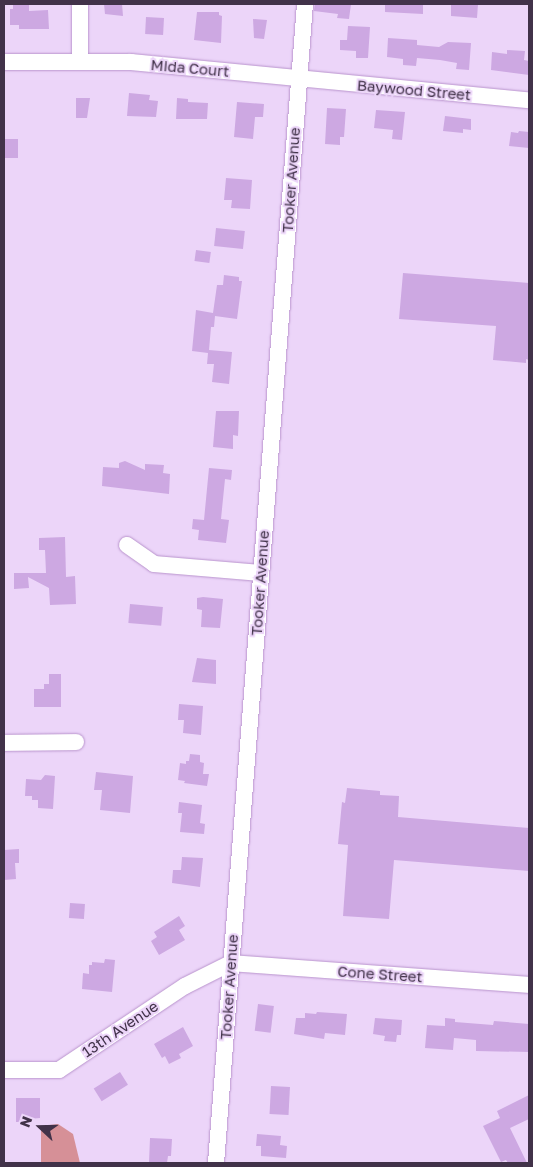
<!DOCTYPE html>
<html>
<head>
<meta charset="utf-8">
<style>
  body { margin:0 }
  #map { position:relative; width:533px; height:1167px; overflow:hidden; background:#ecd5f9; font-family:"Golos Text",sans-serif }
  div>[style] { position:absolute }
  .forest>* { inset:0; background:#d69097 }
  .building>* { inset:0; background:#cda8e2; transform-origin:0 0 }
  .roads { filter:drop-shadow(0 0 1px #b994cd) drop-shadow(0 0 1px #b994cd) }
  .minor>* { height:16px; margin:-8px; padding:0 8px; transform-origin:8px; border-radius:8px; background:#fff }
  span { translate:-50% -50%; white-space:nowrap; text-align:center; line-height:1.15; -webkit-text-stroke:4px #ecd5f9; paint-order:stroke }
  .street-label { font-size:15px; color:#413249 }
  .frame { position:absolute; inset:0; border:5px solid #413249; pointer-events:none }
  .north { position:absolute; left:15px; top:1102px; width:50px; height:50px; -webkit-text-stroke:4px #ecd5f9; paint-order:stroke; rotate:291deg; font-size:14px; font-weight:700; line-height:20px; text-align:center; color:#413249 }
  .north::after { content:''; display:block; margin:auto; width:18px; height:22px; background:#413249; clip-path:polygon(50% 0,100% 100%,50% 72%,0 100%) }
</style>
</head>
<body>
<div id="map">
  <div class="forest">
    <i style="clip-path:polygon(58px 1124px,73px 1134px,80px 1163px,41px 1163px,41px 1126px)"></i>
  </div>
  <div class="building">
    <i style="clip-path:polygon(13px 4px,29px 4px,29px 11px,48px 10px,49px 29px,19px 29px,19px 25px,10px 25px,10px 9px,13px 9px)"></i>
    <i style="clip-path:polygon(104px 4px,122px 4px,123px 16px,105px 14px)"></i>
    <i style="clip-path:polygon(315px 4px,351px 4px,349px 19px,337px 18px,338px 14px,314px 11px)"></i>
    <i style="clip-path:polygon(385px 4px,423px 4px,423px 14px,385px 12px)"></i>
    <i style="clip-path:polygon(451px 4px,478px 4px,477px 18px,451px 16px)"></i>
    <i style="clip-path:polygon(197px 12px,219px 12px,219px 15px,222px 16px,221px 43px,194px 40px)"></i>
    <i style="left:146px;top:17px;width:18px;height:17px;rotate:3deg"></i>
    <i style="clip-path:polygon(253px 19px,267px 20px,264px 39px,254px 38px)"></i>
    <i style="clip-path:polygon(348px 26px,370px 27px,368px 58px,356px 58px,356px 51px,340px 50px,340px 40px,347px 40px)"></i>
    <i style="clip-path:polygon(388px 38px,417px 40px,417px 45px,439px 47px,448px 42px,471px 43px,469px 70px,456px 69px,457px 63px,440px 60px,417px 58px,416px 66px,403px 65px,403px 59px,387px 57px)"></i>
    <i style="clip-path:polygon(507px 50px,525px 51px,524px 60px,529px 61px,529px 75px,491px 70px,492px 52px,507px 54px)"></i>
    <i style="clip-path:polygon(129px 93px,150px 95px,149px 100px,158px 101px,156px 117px,127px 116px)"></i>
    <i style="clip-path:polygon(76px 98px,90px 98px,87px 118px,76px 118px)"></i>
    <i style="clip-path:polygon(177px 98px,188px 99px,188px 102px,208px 103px,207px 119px,176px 119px)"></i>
    <i style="clip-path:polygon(237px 102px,264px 104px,263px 117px,255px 117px,253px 139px,234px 137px)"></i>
    <i style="clip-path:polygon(327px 108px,346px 109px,344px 137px,340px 137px,340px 145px,325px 144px)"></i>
    <i style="clip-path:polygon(376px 110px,405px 112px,402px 140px,392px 139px,393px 130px,374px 128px)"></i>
    <i style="clip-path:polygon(445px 116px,471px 119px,471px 130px,463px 129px,463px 133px,443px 131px)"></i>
    <i style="clip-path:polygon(519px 131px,529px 132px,529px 148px,509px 146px,511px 132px,518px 133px)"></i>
    <i style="left:4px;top:139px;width:14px;height:19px"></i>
    <i style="clip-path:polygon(226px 178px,252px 180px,250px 209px,231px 208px,232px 200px,224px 200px)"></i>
    <i style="left:216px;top:228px;width:29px;height:18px;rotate:6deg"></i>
    <i style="left:196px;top:250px;width:15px;height:11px;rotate:8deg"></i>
    <i style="clip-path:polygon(403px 273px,529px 283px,529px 360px,526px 359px,526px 363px,493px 360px,496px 326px,399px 319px)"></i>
    <i style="clip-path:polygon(224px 275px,239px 277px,239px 281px,242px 281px,237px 319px,215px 316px,214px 327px,211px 327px,209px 350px,232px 352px,229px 384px,212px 382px,214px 364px,207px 364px,208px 353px,192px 351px,196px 310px,213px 313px,217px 285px,223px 285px)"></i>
    <i style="clip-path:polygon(216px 411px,239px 411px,238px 436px,233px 435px,233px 449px,213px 447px)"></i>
    <i style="clip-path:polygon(125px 461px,145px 470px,145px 464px,164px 465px,163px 473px,170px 474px,169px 494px,102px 486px,103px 467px,119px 468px,119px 463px)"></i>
    <i style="clip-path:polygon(209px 468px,232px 470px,231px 480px,225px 479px,221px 519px,229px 520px,226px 543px,198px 540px,199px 530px,192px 529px,193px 519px,204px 520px)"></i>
    <i style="clip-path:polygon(65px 537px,66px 577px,75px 576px,76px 604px,50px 605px,49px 588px,28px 577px,29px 588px,14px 589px,14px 573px,46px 573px,45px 550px,39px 550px,39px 538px)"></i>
    <i style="clip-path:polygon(203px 597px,223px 599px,220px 628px,201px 627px,202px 610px,197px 609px,197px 598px)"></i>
    <i style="left:130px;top:604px;width:33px;height:19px;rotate:5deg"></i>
    <i style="clip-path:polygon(197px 658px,216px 660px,216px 684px,192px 682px)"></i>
    <i style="clip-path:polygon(49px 674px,61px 674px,61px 707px,34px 707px,34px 689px,44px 689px,44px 684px,49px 684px)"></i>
    <i style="clip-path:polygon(179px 704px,203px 706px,201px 735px,183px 733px,184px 720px,178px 720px)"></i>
    <i style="clip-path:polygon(190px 754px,200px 755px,200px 762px,204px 763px,203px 774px,209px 774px,207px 786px,184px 783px,185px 781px,178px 780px,180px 763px,186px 764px,186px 761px,189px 761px)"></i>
    <i style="clip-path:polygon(96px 772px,133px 776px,130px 813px,100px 810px,102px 790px,94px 790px)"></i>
    <i style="clip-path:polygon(45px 775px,55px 776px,53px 809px,38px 808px,38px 800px,32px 800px,32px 796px,25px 796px,26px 779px,41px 780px)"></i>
    <i style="clip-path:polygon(347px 788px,380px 791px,380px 795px,399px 796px,398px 817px,529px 828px,529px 871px,394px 860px,389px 919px,343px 916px,348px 845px,338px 844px,342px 802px,345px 803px)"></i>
    <i style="clip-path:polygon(179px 802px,202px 805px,200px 823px,205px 824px,204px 834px,180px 832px,182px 813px,178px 813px)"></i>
    <i style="clip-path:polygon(19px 849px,19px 863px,15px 863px,16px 879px,4px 880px,4px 850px)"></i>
    <i style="clip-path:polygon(182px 857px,203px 858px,200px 887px,172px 883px,173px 870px,181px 870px)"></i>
    <i style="left:70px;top:903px;width:15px;height:15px;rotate:4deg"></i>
    <i style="clip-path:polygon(179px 916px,185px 926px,179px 930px,185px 940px,159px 955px,151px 941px,157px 937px,154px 932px)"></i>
    <i style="clip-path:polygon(105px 959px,115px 960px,112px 992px,82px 989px,83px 973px,89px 974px,89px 965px,92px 965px,92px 962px,104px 963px)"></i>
    <i style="left:258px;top:1004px;width:16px;height:27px;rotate:7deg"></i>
    <i style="clip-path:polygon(317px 1012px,347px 1014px,345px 1035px,325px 1033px,324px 1039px,294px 1034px,296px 1018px,305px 1018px,305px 1013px,316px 1014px)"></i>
    <i style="clip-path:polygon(375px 1018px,402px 1020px,401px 1035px,397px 1035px,396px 1042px,384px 1041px,385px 1036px,373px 1034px)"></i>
    <i style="clip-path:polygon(445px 1018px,455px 1019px,455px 1022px,493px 1025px,494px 1021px,529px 1024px,529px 1052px,476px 1051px,476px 1040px,454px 1038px,453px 1050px,425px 1048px,427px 1025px,445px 1026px)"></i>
    <i style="clip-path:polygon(183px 1027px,193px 1046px,179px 1054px,181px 1058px,169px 1064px,165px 1056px,162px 1058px,154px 1044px)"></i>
    <i style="left:120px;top:1072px;width:15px;height:31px;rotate:58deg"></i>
    <i style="left:271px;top:1086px;width:19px;height:28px;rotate:3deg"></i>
    <i style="clip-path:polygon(529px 1095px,529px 1119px,510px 1128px,527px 1163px,508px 1163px,506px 1160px,501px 1162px,483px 1126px,500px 1118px,497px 1111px)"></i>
    <i style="clip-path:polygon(16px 1098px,40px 1098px,40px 1118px,28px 1119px,28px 1122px,16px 1122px)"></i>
    <i style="clip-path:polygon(257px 1134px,281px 1136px,280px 1145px,287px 1146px,286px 1158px,261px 1156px,261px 1146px,256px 1146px)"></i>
    <i style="clip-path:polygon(150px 1138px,172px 1139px,171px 1156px,168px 1156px,167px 1163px,149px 1163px)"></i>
  </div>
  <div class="roads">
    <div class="minor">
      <i style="left:80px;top:4px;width:58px;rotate:90deg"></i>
      <i style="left:4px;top:62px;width:127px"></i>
      <i style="left:131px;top:62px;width:400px;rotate:5.5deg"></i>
      <i style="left:127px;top:545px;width:33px;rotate:35deg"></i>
      <i style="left:154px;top:564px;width:107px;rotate:4.8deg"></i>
      <i style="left:4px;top:743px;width:72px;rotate:-0.8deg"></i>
      <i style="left:4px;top:1070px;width:55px"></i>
      <i style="left:59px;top:1070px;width:151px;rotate:-33.7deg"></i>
      <i style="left:185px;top:986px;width:51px;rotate:-26.6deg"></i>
      <i style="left:231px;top:963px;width:299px;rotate:4.2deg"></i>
      <i style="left:216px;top:1163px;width:1162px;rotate:-85.61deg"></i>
    </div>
  </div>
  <div class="street-label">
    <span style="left:190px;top:68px;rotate:5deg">Mida Court</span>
    <span style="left:414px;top:90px;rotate:5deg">Baywood Street</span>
    <span style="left:291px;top:180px;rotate:-86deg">Tooker Avenue</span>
    <span style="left:260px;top:583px;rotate:-86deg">Tooker Avenue</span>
    <span style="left:380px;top:974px;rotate:4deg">Cone Street</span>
    <span style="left:229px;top:987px;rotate:-86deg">Tooker Avenue</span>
    <span style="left:120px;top:1029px;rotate:-34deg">13th Avenue</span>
  </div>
  <div class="frame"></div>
  <div class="north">N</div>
</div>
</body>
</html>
